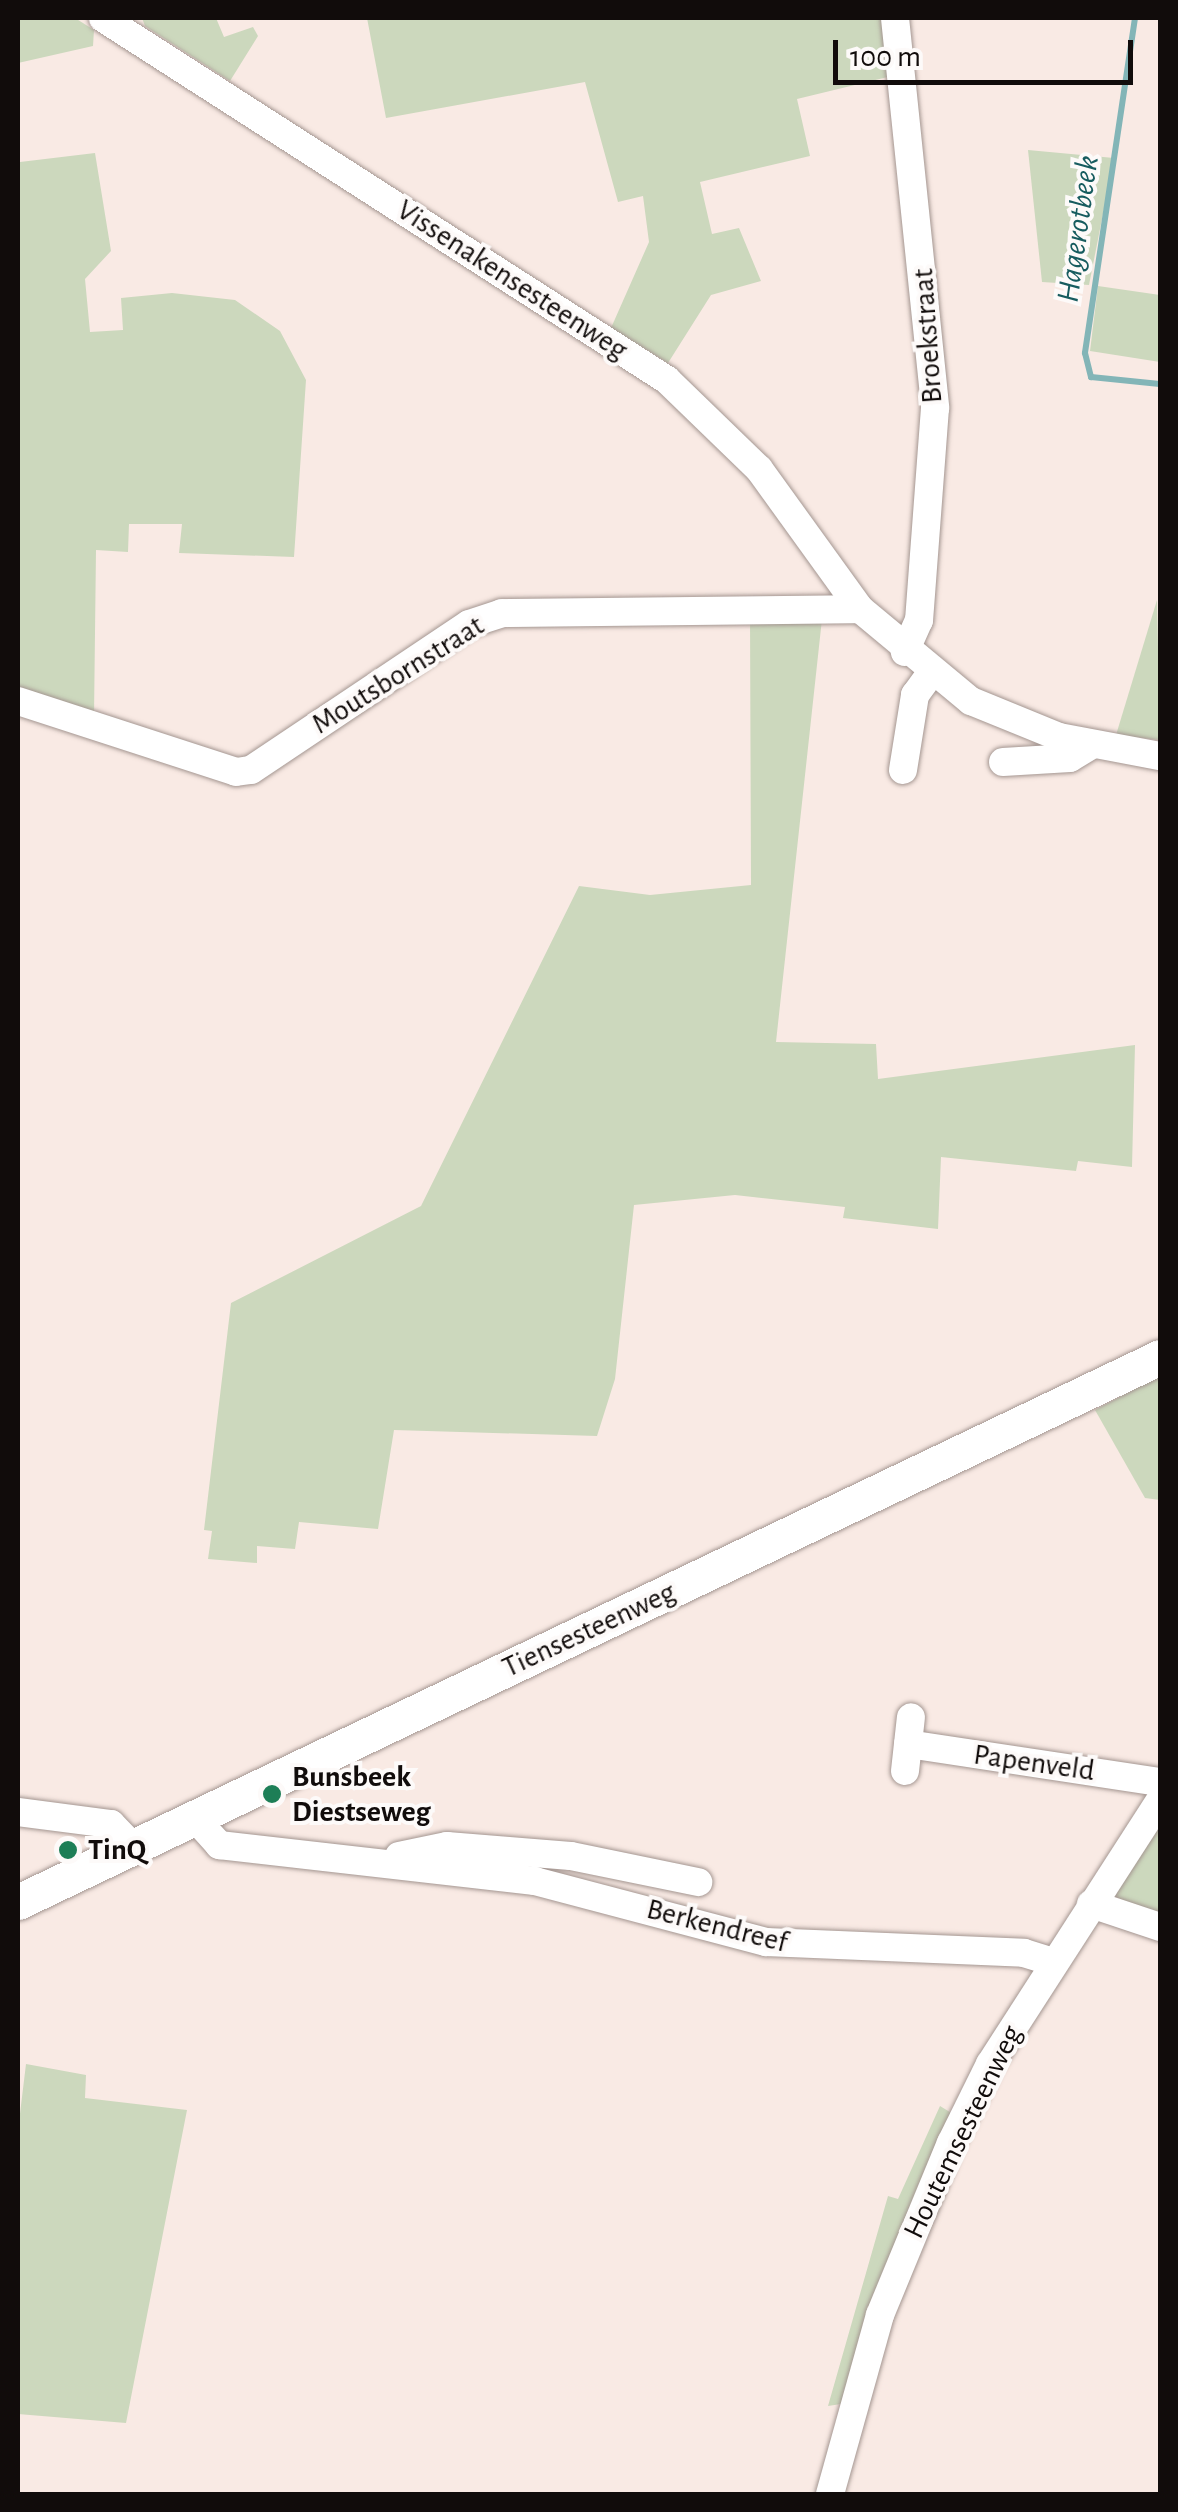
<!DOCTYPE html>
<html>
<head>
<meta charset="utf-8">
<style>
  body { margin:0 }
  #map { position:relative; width:1178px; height:2512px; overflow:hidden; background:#f9eae4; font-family:"Alegreya Sans",sans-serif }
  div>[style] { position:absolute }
  .green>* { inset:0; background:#ccd8bd }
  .stream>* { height:6px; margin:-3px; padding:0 3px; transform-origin:3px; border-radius:3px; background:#83b5b7 }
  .roads { filter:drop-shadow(0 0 2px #a49691) drop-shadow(0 0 2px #a49691) }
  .minor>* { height:28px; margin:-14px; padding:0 14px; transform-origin:14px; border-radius:14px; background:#fff }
  .major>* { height:35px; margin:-17.5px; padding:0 17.5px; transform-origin:17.5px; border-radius:17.5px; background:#fff }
  .dots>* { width:28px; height:28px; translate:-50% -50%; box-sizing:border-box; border:5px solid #fdfaf9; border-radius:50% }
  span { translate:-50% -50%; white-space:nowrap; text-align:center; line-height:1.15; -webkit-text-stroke:8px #fdfaf9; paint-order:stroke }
  .street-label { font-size:30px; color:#110c0b }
  .poi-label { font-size:30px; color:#110c0b; font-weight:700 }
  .left { translate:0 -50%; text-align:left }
  .water-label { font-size:32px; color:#175c5f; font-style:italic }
  .frame { position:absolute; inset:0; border:20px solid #110c0b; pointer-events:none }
  .scale { position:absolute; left:833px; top:40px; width:300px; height:45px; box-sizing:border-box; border:5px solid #110c0b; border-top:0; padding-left:12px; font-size:30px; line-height:35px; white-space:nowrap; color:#110c0b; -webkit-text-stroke:8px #fdfaf9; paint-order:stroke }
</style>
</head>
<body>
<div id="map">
  <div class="green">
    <i style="clip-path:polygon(18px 18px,75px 18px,94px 30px,93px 46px,18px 63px)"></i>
    <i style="clip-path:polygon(142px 18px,216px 18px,224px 37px,253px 27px,258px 36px,230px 81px,145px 26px)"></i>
    <i style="clip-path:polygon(367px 18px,887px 18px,896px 75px,797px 99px,810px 156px,700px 182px,712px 234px,739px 228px,761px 281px,711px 295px,668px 363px,611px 328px,649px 242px,643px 196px,618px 202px,585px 82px,386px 118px)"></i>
    <i style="clip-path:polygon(18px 150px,20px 162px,95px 153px,111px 251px,85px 279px,90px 332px,123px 330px,121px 298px,172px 293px,235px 300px,280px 331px,306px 380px,294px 557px,179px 553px,182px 524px,129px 524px,128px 552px,96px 550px,94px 716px,18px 693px)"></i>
    <i style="clip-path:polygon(1028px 150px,1114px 158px,1089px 285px,1042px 282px)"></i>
    <i style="clip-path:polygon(1098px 286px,1160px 295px,1160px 362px,1090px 351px)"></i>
    <i style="clip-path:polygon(1157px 600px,1160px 740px,1116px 735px)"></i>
    <i style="clip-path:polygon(750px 617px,822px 619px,776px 1042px,876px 1044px,878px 1079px,1135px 1045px,1132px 1167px,1078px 1161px,1076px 1171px,941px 1157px,938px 1229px,843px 1218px,845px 1207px,735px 1195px,634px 1205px,615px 1379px,597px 1436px,394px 1430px,378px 1529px,299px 1522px,295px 1549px,257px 1546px,257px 1563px,208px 1559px,212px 1531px,204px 1530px,231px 1303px,421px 1206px,579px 886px,650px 895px,751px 885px)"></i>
    <i style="clip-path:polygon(1160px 1376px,1160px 1500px,1145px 1498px,1095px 1410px)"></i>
    <i style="clip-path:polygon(1160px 1821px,1160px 1918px,1112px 1895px)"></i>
    <i style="clip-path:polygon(26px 2064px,86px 2075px,85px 2098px,187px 2110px,126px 2423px,18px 2414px,18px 2130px)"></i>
    <i style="clip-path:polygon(940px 2106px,953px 2114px,864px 2327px,841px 2404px,828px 2406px,888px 2196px,898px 2199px)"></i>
  </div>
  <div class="stream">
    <i style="left:1135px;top:18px;width:339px;rotate:98.5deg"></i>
    <i style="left:1085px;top:353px;width:25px;rotate:76deg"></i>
    <i style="left:1091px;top:377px;width:69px;rotate:5.8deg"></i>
  </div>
  <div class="roads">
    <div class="minor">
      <i style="left:103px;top:18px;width:670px;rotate:32.69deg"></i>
      <i style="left:667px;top:380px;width:128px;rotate:44.1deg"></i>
      <i style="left:759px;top:469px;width:173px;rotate:54.2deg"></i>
      <i style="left:860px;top:609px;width:144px;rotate:39.7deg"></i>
      <i style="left:971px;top:701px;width:95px;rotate:22.2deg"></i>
      <i style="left:1059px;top:737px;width:103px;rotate:10.7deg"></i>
      <i style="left:895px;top:18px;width:392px;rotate:84.1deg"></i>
      <i style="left:935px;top:408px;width:213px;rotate:94.3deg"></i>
      <i style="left:919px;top:620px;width:35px;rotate:114deg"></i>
      <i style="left:18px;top:701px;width:229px;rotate:18deg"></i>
      <i style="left:236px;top:772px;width:15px;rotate:-8deg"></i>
      <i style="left:251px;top:770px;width:262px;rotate:-33.8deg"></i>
      <i style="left:469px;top:624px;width:35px;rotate:-18deg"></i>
      <i style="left:502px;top:613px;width:358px;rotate:-0.6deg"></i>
      <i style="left:1003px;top:762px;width:67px;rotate:-3.4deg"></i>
      <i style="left:1070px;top:758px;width:26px;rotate:-31deg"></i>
      <i style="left:903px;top:770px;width:76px;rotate:-80.9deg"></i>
      <i style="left:915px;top:695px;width:27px;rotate:-54deg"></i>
      <i style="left:908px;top:1744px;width:255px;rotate:8.6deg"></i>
      <i style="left:905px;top:1771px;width:54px;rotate:-83.7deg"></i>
      <i style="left:18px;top:1812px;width:94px;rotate:7.4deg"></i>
      <i style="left:111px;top:1824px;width:32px;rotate:46deg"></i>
      <i style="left:194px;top:1817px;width:38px;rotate:48deg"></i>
      <i style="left:219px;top:1845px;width:318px;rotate:6.5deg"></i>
      <i style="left:535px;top:1881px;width:239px;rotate:14.8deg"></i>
      <i style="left:766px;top:1942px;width:258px;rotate:2.4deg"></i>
      <i style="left:1024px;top:1953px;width:30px;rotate:17deg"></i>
      <i style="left:399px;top:1856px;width:49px;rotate:-11.8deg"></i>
      <i style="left:447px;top:1846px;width:124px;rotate:4.6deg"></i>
      <i style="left:571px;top:1856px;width:130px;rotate:11.6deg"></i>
      <i style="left:1091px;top:1904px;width:73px;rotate:18.4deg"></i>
      <i style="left:830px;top:2494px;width:186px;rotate:-74.4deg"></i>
      <i style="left:880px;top:2315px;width:186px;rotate:-67.6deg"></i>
      <i style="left:951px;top:2143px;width:88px;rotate:-63.7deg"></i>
      <i style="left:990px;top:2064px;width:314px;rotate:-57.2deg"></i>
    </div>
    <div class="major">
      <i style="left:18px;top:1902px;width:1265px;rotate:-25.51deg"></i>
    </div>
  </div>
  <div class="dots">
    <i style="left:272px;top:1794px;background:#1d7e56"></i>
    <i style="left:68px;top:1850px;background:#1d7e56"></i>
  </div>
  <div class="street-label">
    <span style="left:512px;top:280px;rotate:33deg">Vissenakensesteenweg</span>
    <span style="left:928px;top:336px;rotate:-94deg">Broekstraat</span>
    <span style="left:398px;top:675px;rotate:-32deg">Moutsbornstraat</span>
    <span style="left:589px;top:1630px;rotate:-25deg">Tiensesteenweg</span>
    <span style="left:1034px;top:1763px;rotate:8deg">Papenveld</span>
    <span style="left:717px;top:1926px;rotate:14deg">Berkendreef</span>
    <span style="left:963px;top:2132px;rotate:-64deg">Houtemsesteenweg</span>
  </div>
  <div class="poi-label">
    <span class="left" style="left:292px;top:1794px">Bunsbeek<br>Diestseweg</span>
    <span class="left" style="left:88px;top:1850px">TinQ</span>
  </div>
  <div class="water-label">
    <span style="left:1078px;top:229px;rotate:-82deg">Hagerotbeek</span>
  </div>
  <div class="frame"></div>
  <div class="scale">100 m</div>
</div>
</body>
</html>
